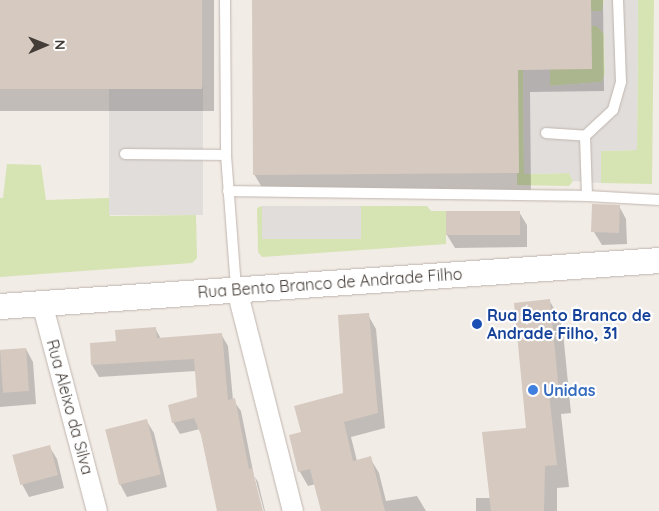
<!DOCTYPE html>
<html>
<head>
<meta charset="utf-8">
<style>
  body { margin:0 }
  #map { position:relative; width:659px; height:511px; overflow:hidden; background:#f2ece7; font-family:Quicksand,sans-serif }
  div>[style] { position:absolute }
  .green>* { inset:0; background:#d6e3b2 }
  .parking>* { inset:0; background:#e0dddb; transform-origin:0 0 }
  .shadow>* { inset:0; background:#0003; transform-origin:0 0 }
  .building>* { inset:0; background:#d6c9c0; transform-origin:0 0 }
  .roads { filter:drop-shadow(0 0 1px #c0b5ad) drop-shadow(0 0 1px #c0b5ad) }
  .service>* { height:10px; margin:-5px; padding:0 5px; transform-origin:5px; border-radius:5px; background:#fff }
  .minor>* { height:20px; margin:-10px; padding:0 10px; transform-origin:10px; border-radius:10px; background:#fff }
  .tertiary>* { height:25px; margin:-12.5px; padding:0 12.5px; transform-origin:12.5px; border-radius:12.5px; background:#fff }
  .dots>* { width:14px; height:14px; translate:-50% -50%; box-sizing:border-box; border:2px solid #fff; border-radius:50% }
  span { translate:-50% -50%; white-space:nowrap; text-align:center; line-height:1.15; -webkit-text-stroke:4.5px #fff; paint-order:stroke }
  .street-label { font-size:16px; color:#443c36 }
  .transit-label { font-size:16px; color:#164399; font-weight:700 }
  .left { translate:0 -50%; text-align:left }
  .shop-label { font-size:16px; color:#366cbe; font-weight:700 }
  .north { position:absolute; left:20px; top:20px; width:50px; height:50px; -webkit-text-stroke:4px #fff; paint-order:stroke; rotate:89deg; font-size:14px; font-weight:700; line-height:20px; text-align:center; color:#443c36 }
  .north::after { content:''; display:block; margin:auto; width:18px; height:22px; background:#443c36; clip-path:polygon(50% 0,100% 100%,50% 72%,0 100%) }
</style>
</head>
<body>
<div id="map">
  <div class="green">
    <i style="clip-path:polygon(591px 0,604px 0,602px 11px,591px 11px)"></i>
    <i style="clip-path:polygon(638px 0,654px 0,652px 184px,601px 183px,601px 151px,637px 150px)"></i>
    <i style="clip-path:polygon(591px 26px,597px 26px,604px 34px,605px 74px,602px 82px,549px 86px,550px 69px,592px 69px)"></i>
    <i style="clip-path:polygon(518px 69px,523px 70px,524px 174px,569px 173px,573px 181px,569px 186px,517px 185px)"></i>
    <i style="clip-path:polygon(7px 164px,41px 165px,46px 200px,109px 198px,110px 216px,196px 215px,197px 258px,192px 263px,0 277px,0 198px,3px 198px)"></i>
    <i style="clip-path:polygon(262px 206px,262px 239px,361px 239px,361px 206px,427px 206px,431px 211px,446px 211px,446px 244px,262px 257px,258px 252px,257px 208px)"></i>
  </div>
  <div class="parking">
    <i style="clip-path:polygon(604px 0,638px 0,637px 150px,601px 151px,601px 183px,573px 181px,569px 173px,524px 174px,523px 70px,550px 69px,550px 86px,602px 82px,605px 74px,604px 34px,597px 26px,591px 26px,591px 11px,602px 11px)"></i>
    <i style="left:203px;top:87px;width:128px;height:94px;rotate:90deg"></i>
    <i style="left:262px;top:206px;width:99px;height:33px"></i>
  </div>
  <div class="shadow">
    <i style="left:0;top:0;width:214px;height:111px"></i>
    <i style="clip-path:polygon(253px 0,603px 0,604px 91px,530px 92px,531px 195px,267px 196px,254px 174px)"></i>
    <i style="clip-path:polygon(619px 206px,626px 219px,627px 244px,602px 245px,594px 232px)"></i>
    <i style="clip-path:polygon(519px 212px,527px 225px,527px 247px,455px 248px,447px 235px)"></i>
    <i style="clip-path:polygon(549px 300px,562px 322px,571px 413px,561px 414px,569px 487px,557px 488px,557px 511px,476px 511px,476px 498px,491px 498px,528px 429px)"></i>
    <i style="clip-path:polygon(368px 315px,376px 329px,385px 428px,351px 437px,357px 461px,370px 458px,379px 473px,386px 501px,417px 496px,426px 511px,322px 511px,316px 484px,308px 486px,300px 472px,302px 433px,344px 394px)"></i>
    <i style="clip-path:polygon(155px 328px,161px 339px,221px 334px,228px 346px,233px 400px,241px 411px,261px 511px,218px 511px,200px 429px,180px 434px,173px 422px,198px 398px,196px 371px,99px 377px,92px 365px,117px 342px)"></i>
    <i style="clip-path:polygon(26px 349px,33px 362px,36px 404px,0 407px,0 351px)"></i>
    <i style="clip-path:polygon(146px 420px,154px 433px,167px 487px,127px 497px,120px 484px,106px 430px)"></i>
    <i style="clip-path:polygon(49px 446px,57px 459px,64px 488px,29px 497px,22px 484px)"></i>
    <i style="clip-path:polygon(255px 477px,258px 482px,265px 511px,264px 511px)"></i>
  </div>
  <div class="building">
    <i style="left:0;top:0;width:202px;height:89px"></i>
    <i style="clip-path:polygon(252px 0,591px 0,592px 69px,518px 70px,519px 173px,253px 175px)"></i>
    <i style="left:592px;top:204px;width:28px;height:28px;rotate:2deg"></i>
    <i style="left:446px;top:211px;width:74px;height:24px"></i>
    <i style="clip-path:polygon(550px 299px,559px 392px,549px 393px,557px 465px,545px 466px,544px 511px,491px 511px,482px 432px,526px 428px,514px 303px)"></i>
    <i style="clip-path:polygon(369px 313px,378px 413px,344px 422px,353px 461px,371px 456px,385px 511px,321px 511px,310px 469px,298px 472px,289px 435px,301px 432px,294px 406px,343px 393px,338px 315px)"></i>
    <i style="clip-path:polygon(156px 327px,157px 338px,222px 333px,228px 400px,235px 398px,249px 469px,252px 468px,263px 511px,217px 511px,201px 435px,194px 418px,172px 423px,168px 405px,197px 397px,194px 359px,91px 365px,90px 343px,116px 341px,115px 330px)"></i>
    <i style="left:26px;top:348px;width:43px;height:26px;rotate:86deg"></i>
    <i style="left:147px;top:419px;width:57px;height:43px;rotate:76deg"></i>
    <i style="left:50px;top:445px;width:31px;height:39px;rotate:75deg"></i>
  </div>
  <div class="roads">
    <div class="service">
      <i style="left:225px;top:0;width:155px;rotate:89.6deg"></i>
      <i style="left:226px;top:155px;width:134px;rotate:85.7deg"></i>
      <i style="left:546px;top:133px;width:39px;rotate:4deg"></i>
      <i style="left:125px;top:154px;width:101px;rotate:0.6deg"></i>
      <i style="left:228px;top:191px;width:359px;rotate:0.8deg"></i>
      <i style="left:587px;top:196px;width:60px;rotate:-91.9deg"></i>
      <i style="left:585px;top:136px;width:38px;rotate:-43deg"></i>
      <i style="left:613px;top:110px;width:29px;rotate:-74deg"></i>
      <i style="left:621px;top:82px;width:82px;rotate:-92.1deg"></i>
      <i style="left:587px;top:196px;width:72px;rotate:3.2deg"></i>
    </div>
    <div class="minor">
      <i style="left:237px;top:290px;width:228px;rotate:75.8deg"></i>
      <i style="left:42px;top:303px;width:215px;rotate:75.2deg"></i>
    </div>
    <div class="tertiary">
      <i style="left:0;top:306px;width:661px;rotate:-3.99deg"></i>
    </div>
  </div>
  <div class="dots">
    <i style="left:477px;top:324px;background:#1a4fb4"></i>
    <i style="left:533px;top:390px;background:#3f7fe0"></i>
  </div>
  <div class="street-label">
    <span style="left:330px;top:283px;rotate:-4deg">Rua Bento Branco de Andrade Filho</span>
    <span style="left:70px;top:407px;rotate:75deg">Rua Aleixo da Silva</span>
  </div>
  <div class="transit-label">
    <span class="left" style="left:487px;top:324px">Rua Bento Branco de<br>Andrade Filho, 31</span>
  </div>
  <div class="shop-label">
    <span class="left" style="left:543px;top:390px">Unidas</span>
  </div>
  <div class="north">N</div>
</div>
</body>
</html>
